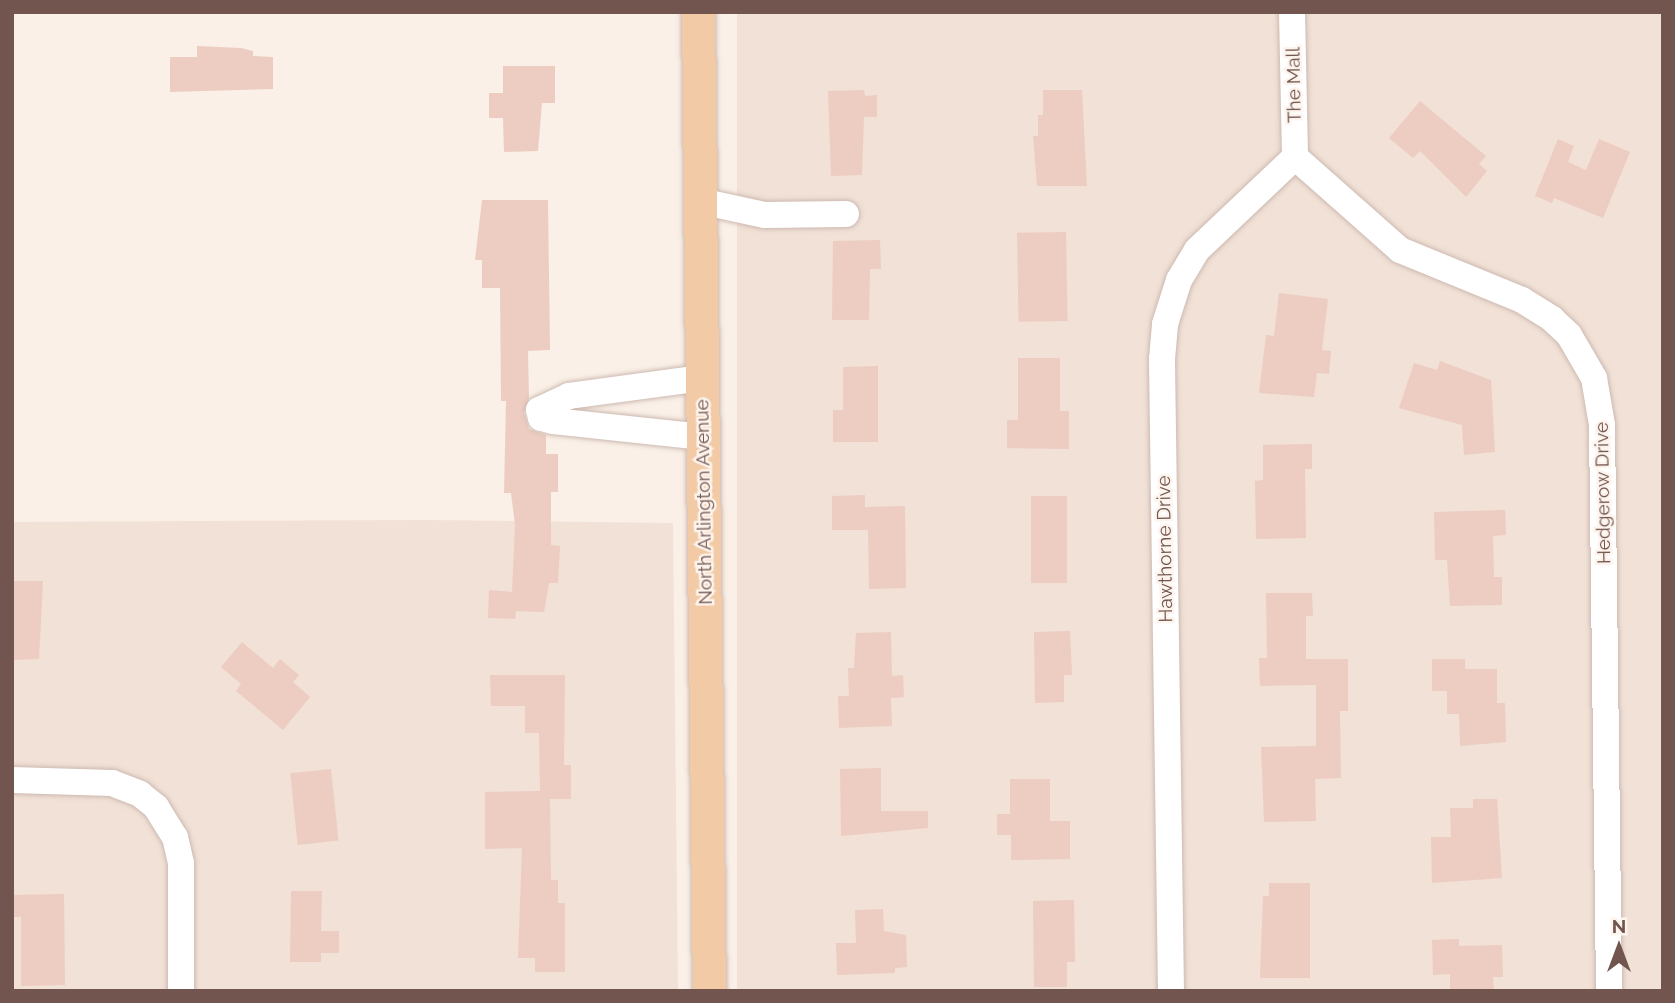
<!DOCTYPE html>
<html>
<head>
<meta charset="utf-8">
<style>
  body { margin:0 }
  #map { position:relative; width:1675px; height:1003px; overflow:hidden; background:#faf0e7; font-family:Raleway,sans-serif }
  div>[style] { position:absolute }
  .residential>* { inset:0; background:#f1e1d6; transform-origin:0 0 }
  .building>* { inset:0; background:#edccc1; transform-origin:0 0 }
  .roads { filter:drop-shadow(0 0 2px #cdb9b1) drop-shadow(0 0 2px #cdb9b1) }
  .minor>* { height:26px; margin:-13px; padding:0 13px; transform-origin:13px; border-radius:13px; background:#fff }
  .major>* { height:33px; margin:-16.5px; padding:0 16.5px; transform-origin:16.5px; border-radius:16.5px; background:#f2cba6 }
  span { translate:-50% -50%; white-space:nowrap; text-align:center; line-height:1.15; -webkit-text-stroke:5px #fdf4ed; paint-order:stroke }
  .street-label { font-size:19px; color:#71554e }
  .frame { position:absolute; inset:0; border:14px solid #71554e; pointer-events:none }
  .north { position:absolute; left:1584px; top:912px; width:70px; height:70px; -webkit-text-stroke:5px #fdf4ed; paint-order:stroke; rotate:0deg; font-size:19px; font-weight:700; line-height:28px; text-align:center; color:#71554e }
  .north::after { content:''; display:block; margin:auto; width:24px; height:32px; background:#71554e; clip-path:polygon(50% 0,100% 100%,50% 72%,0 100%) }
</style>
</head>
<body>
<div id="map">
  <div class="residential">
    <i style="left:737px;top:12px;width:926px;height:979px"></i>
    <i style="clip-path:polygon(427px 520px,673px 523px,678px 991px,12px 991px,12px 522px)"></i>
  </div>
  <div class="building">
    <i style="clip-path:polygon(197px 46px,241px 48px,253px 51px,253px 56px,273px 57px,273px 89px,170px 92px,170px 57px,197px 57px)"></i>
    <i style="clip-path:polygon(503px 66px,555px 66px,555px 103px,542px 103px,538px 151px,504px 152px,503px 118px,489px 118px,489px 93px,503px 93px)"></i>
    <i style="clip-path:polygon(864px 90px,865px 96px,877px 95px,877px 117px,864px 117px,862px 175px,831px 176px,828px 91px)"></i>
    <i style="clip-path:polygon(1043px 90px,1082px 90px,1087px 186px,1037px 186px,1033px 136px,1038px 136px,1038px 115px,1043px 115px)"></i>
    <i style="clip-path:polygon(1420px 101px,1486px 156px,1479px 164px,1487px 171px,1466px 197px,1420px 151px,1413px 158px,1389px 138px)"></i>
    <i style="clip-path:polygon(1558px 139px,1574px 146px,1568px 162px,1586px 170px,1599px 139px,1630px 152px,1603px 218px,1554px 198px,1552px 203px,1535px 196px)"></i>
    <i style="clip-path:polygon(482px 200px,548px 200px,550px 350px,528px 351px,529px 398px,524px 413px,529px 429px,546px 435px,546px 454px,558px 454px,558px 492px,551px 492px,551px 545px,560px 546px,558px 583px,549px 583px,544px 612px,516px 611px,515px 619px,488px 618px,489px 590px,512px 592px,515px 525px,511px 493px,504px 493px,506px 401px,501px 401px,500px 288px,482px 288px,482px 260px,475px 260px)"></i>
    <i style="left:1066px;top:232px;width:89px;height:49px;rotate:89deg"></i>
    <i style="clip-path:polygon(880px 240px,881px 269px,870px 269px,869px 320px,832px 320px,833px 241px)"></i>
    <i style="clip-path:polygon(1279px 293px,1328px 299px,1322px 350px,1331px 351px,1329px 374px,1317px 373px,1314px 397px,1259px 393px,1266px 335px,1274px 336px)"></i>
    <i style="clip-path:polygon(1018px 358px,1060px 358px,1060px 411px,1069px 411px,1069px 449px,1007px 448px,1007px 420px,1018px 420px)"></i>
    <i style="clip-path:polygon(1440px 361px,1491px 380px,1495px 452px,1464px 455px,1462px 425px,1399px 408px,1414px 363px,1437px 370px)"></i>
    <i style="clip-path:polygon(878px 366px,878px 442px,833px 442px,833px 410px,843px 410px,843px 367px)"></i>
    <i style="clip-path:polygon(1312px 444px,1312px 469px,1305px 469px,1306px 538px,1256px 539px,1255px 481px,1263px 480px,1263px 445px)"></i>
    <i style="clip-path:polygon(865px 495px,865px 507px,905px 506px,906px 588px,869px 589px,868px 530px,832px 530px,832px 496px)"></i>
    <i style="left:1031px;top:496px;width:36px;height:87px"></i>
    <i style="clip-path:polygon(1505px 510px,1506px 535px,1493px 536px,1494px 577px,1502px 577px,1502px 605px,1450px 606px,1447px 560px,1435px 560px,1434px 512px)"></i>
    <i style="clip-path:polygon(12px 581px,43px 581px,39px 659px,12px 660px)"></i>
    <i style="clip-path:polygon(1266px 593px,1312px 593px,1313px 616px,1306px 616px,1306px 659px,1348px 659px,1348px 711px,1340px 711px,1341px 778px,1315px 779px,1316px 821px,1264px 822px,1261px 747px,1316px 746px,1316px 685px,1260px 686px,1259px 658px,1267px 658px)"></i>
    <i style="clip-path:polygon(1070px 631px,1072px 675px,1064px 675px,1064px 702px,1035px 703px,1034px 632px)"></i>
    <i style="clip-path:polygon(891px 632px,892px 676px,903px 675px,904px 697px,891px 698px,892px 726px,839px 728px,838px 696px,849px 696px,848px 668px,854px 668px,856px 633px)"></i>
    <i style="clip-path:polygon(242px 642px,273px 668px,280px 659px,299px 675px,293px 682px,310px 697px,283px 730px,236px 691px,241px 684px,221px 667px)"></i>
    <i style="clip-path:polygon(1432px 659px,1465px 659px,1465px 669px,1497px 669px,1497px 703px,1505px 703px,1506px 742px,1460px 746px,1459px 714px,1447px 714px,1447px 691px,1432px 691px)"></i>
    <i style="clip-path:polygon(490px 675px,565px 675px,564px 765px,571px 765px,571px 799px,550px 799px,551px 880px,558px 880px,558px 903px,565px 903px,565px 972px,535px 972px,535px 958px,518px 958px,522px 848px,485px 849px,485px 792px,540px 791px,539px 733px,525px 733px,525px 706px,491px 706px)"></i>
    <i style="clip-path:polygon(881px 768px,881px 811px,928px 811px,928px 828px,841px 836px,840px 769px)"></i>
    <i style="left:331px;top:769px;width:72px;height:41px;rotate:84deg"></i>
    <i style="clip-path:polygon(1010px 779px,1050px 779px,1050px 821px,1070px 821px,1070px 859px,1011px 860px,1011px 835px,997px 835px,997px 814px,1010px 814px)"></i>
    <i style="clip-path:polygon(1473px 799px,1497px 799px,1502px 878px,1432px 883px,1431px 837px,1451px 837px,1450px 808px,1473px 808px)"></i>
    <i style="clip-path:polygon(1269px 883px,1310px 883px,1310px 978px,1260px 978px,1263px 896px,1269px 896px)"></i>
    <i style="clip-path:polygon(291px 891px,322px 891px,321px 931px,339px 931px,339px 953px,321px 953px,321px 962px,290px 962px)"></i>
    <i style="clip-path:polygon(64px 894px,65px 985px,21px 986px,21px 917px,12px 917px,12px 895px)"></i>
    <i style="clip-path:polygon(1074px 900px,1075px 962px,1067px 962px,1067px 987px,1034px 987px,1033px 901px)"></i>
    <i style="clip-path:polygon(883px 909px,884px 931px,906px 935px,907px 967px,895px 968px,895px 973px,837px 975px,836px 943px,856px 943px,855px 910px)"></i>
    <i style="clip-path:polygon(1459px 939px,1459px 946px,1502px 945px,1503px 977px,1493px 977px,1494px 991px,1450px 991px,1450px 974px,1433px 975px,1432px 940px)"></i>
  </div>
  <div class="roads">
    <div class="minor">
      <i style="left:1292px;top:12px;width:145px;rotate:88.8deg"></i>
      <i style="left:1295px;top:157px;width:140px;rotate:41.5deg"></i>
      <i style="left:1400px;top:250px;width:132px;rotate:22.3deg"></i>
      <i style="left:1522px;top:300px;width:36px;rotate:32deg"></i>
      <i style="left:1552px;top:319px;width:23px;rotate:43deg"></i>
      <i style="left:1569px;top:335px;width:50px;rotate:59.8deg"></i>
      <i style="left:1594px;top:378px;width:48px;rotate:80.3deg"></i>
      <i style="left:1602px;top:425px;width:566px;rotate:89.29deg"></i>
      <i style="left:700px;top:201px;width:66px;rotate:12.2deg"></i>
      <i style="left:765px;top:215px;width:81px;rotate:-0.7deg"></i>
      <i style="left:702px;top:378px;width:134px;rotate:172.3deg"></i>
      <i style="left:569px;top:396px;width:33px;rotate:155deg"></i>
      <i style="left:539px;top:410px;width:8px;rotate:76deg"></i>
      <i style="left:541px;top:418px;width:12px;rotate:14deg"></i>
      <i style="left:553px;top:421px;width:151px;rotate:6.1deg"></i>
      <i style="left:12px;top:780px;width:100px;rotate:1.7deg"></i>
      <i style="left:112px;top:783px;width:30px;rotate:21deg"></i>
      <i style="left:140px;top:794px;width:21px;rotate:39deg"></i>
      <i style="left:156px;top:807px;width:36px;rotate:58deg"></i>
      <i style="left:175px;top:837px;width:27px;rotate:77deg"></i>
      <i style="left:181px;top:863px;width:128px;rotate:90deg"></i>
      <i style="left:1171px;top:991px;width:632px;rotate:-90.82deg"></i>
      <i style="left:1162px;top:359px;width:35px;rotate:-85deg"></i>
      <i style="left:1165px;top:324px;width:46px;rotate:-72.3deg"></i>
      <i style="left:1179px;top:280px;width:35px;rotate:-59deg"></i>
      <i style="left:1197px;top:250px;width:135px;rotate:-43.5deg"></i>
    </div>
    <div class="major">
      <i style="left:698px;top:12px;width:979px;rotate:89.36deg"></i>
    </div>
  </div>
  <div class="street-label">
    <span style="left:1294px;top:85px;rotate:-91deg">The Mall</span>
    <span style="left:1603px;top:493px;rotate:-91deg">Hedgerow Drive</span>
    <span style="left:704px;top:502px;rotate:-91deg">North Arlington Avenue</span>
    <span style="left:1165px;top:549px;rotate:-91deg">Hawthorne Drive</span>
  </div>
  <div class="frame"></div>
  <div class="north">N</div>
</div>
</body>
</html>
